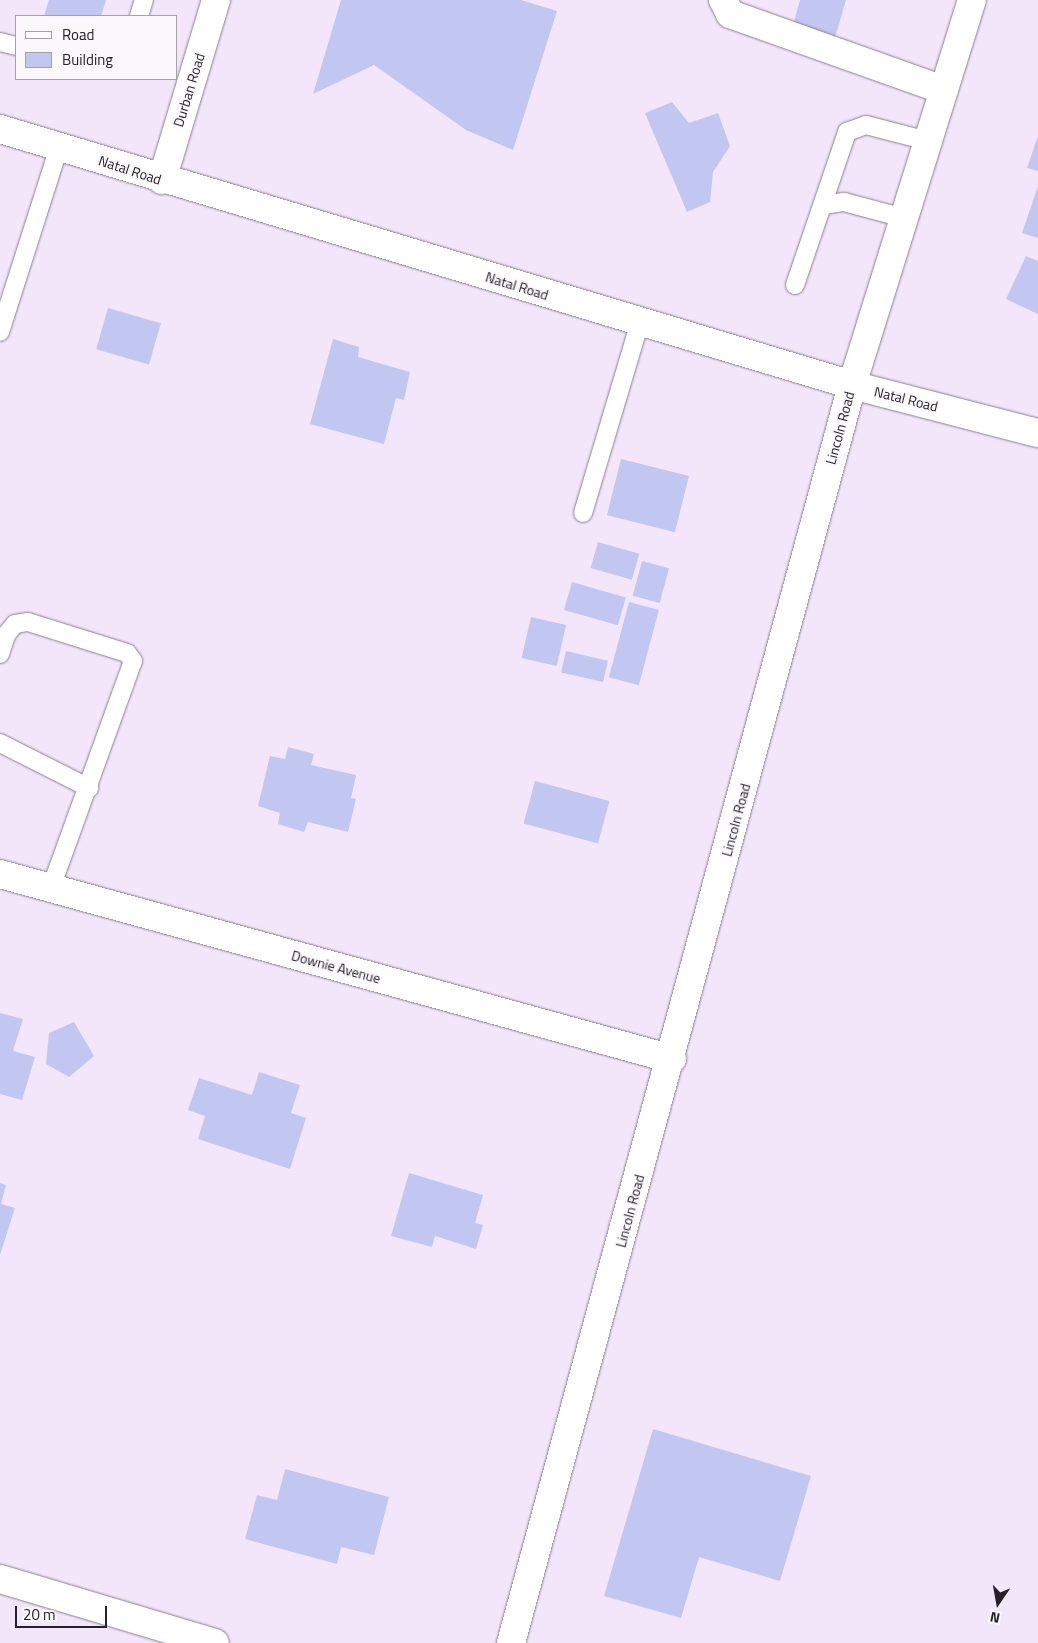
<!DOCTYPE html>
<html>
<head>
<meta charset="utf-8">
<style>
  body { margin:0 }
  #map { position:relative; width:1038px; height:1643px; overflow:hidden; background:#f3e6fb; font-family:"Titillium Web",sans-serif }
  div>[style] { position:absolute }
  .building>* { inset:0; background:#c2c7f2; transform-origin:0 0 }
  .roads { filter:drop-shadow(0 0 1px #8a7f91) drop-shadow(0 0 1px #8a7f91) }
  .lane>* { height:18px; margin:-9px; padding:0 9px; transform-origin:9px; border-radius:9px; background:#fff }
  .street>* { height:28px; margin:-14px; padding:0 14px; transform-origin:14px; border-radius:14px; background:#fff }
  span { translate:-50% -50%; white-space:nowrap; text-align:center; line-height:1.15; -webkit-text-stroke:4px #faf8fc; paint-order:stroke }
  .street-label { font-size:14px; color:#262128 }
  .legend { position:absolute; left:15px; top:15px; width:162px; height:65px; box-sizing:border-box; background:#faf8fc; border:1px solid #a5a2a7; margin:0; padding:6px 9px; list-style:none; font-size:15px; color:#262128 }
  .legend li { display:flex; align-items:center; gap:10px; height:25px }
  .legend b { width:25px; border:1px solid #a5a2a7 }
  .north { position:absolute; left:973px; top:1578px; width:50px; height:50px; -webkit-text-stroke:4px #faf8fc; paint-order:stroke; rotate:192deg; font-size:14px; font-weight:700; line-height:20px; text-align:center; color:#262128 }
  .north::after { content:''; display:block; margin:auto; width:18px; height:22px; background:#262128; clip-path:polygon(50% 0,100% 100%,50% 72%,0 100%) }
  .scale { position:absolute; left:15px; top:1606px; width:92px; height:22px; box-sizing:border-box; border:2px solid #262128; border-top:0; padding-left:6px; font-size:15px; line-height:18px; white-space:nowrap; color:#262128; -webkit-text-stroke:4px #faf8fc; paint-order:stroke }
</style>
</head>
<body>
<div id="map">
  <div class="building">
    <i style="clip-path:polygon(49px 0,106px 0,101px 16px,44px 16px)"></i>
    <i style="clip-path:polygon(341px 0,521px 0,557px 11px,513px 150px,466px 130px,374px 65px,313px 94px)"></i>
    <i style="clip-path:polygon(800px 0,846px 0,834px 41px,792px 29px)"></i>
    <i style="clip-path:polygon(672px 102px,689px 123px,718px 113px,730px 146px,713px 172px,710px 202px,687px 212px,645px 113px)"></i>
    <i style="clip-path:polygon(1038px 136px,1038px 171px,1027px 168px)"></i>
    <i style="clip-path:polygon(1038px 186px,1038px 238px,1022px 233px)"></i>
    <i style="clip-path:polygon(1026px 256px,1038px 261px,1038px 314px,1006px 299px)"></i>
    <i style="left:108px;top:308px;width:55px;height:43px;rotate:16deg"></i>
    <i style="clip-path:polygon(333px 339px,359px 347px,358px 357px,410px 372px,404px 400px,396px 398px,384px 444px,310px 424px)"></i>
    <i style="left:621px;top:459px;width:70px;height:58px;rotate:14deg"></i>
    <i style="left:598px;top:542px;width:43px;height:27px;rotate:16deg"></i>
    <i style="left:642px;top:561px;width:28px;height:36px;rotate:15deg"></i>
    <i style="left:572px;top:582px;width:56px;height:29px;rotate:16deg"></i>
    <i style="left:629px;top:602px;width:31px;height:78px;rotate:15deg"></i>
    <i style="left:531px;top:617px;width:36px;height:42px;rotate:13deg"></i>
    <i style="left:566px;top:651px;width:43px;height:22px;rotate:13deg"></i>
    <i style="clip-path:polygon(288px 747px,314px 754px,311px 765px,356px 775px,351px 798px,356px 799px,348px 832px,308px 822px,304px 832px,278px 824px,280px 813px,258px 806px,270px 756px,285px 759px)"></i>
    <i style="left:535px;top:781px;width:77px;height:44px;rotate:15deg"></i>
    <i style="clip-path:polygon(0 1013px,23px 1019px,13px 1051px,35px 1057px,22px 1100px,0 1094px)"></i>
    <i style="clip-path:polygon(74px 1022px,94px 1056px,69px 1077px,46px 1064px,49px 1033px)"></i>
    <i style="clip-path:polygon(259px 1072px,300px 1085px,291px 1113px,306px 1118px,290px 1169px,198px 1139px,205px 1116px,188px 1110px,199px 1078px,252px 1095px)"></i>
    <i style="clip-path:polygon(409px 1173px,483px 1195px,475px 1223px,483px 1225px,476px 1249px,435px 1236px,432px 1247px,391px 1236px)"></i>
    <i style="clip-path:polygon(0 1183px,6px 1185px,1px 1204px,15px 1208px,0 1255px)"></i>
    <i style="clip-path:polygon(653px 1429px,811px 1476px,780px 1581px,699px 1557px,681px 1618px,604px 1596px)"></i>
    <i style="clip-path:polygon(285px 1469px,389px 1497px,374px 1555px,341px 1547px,337px 1564px,245px 1539px,257px 1495px,277px 1500px)"></i>
  </div>
  <div class="roads">
    <div class="lane">
      <i style="left:139px;top:16px;width:17px;rotate:-73deg"></i>
      <i style="left:0;top:42px;width:16px;rotate:14deg"></i>
      <i style="left:824px;top:205px;width:20px;rotate:-9deg"></i>
      <i style="left:844px;top:202px;width:62px;rotate:14.9deg"></i>
      <i style="left:795px;top:285px;width:162px;rotate:-71.2deg"></i>
      <i style="left:847px;top:132px;width:20px;rotate:-20deg"></i>
      <i style="left:866px;top:125px;width:64px;rotate:14.5deg"></i>
      <i style="left:0;top:332px;width:194px;rotate:-72.3deg"></i>
      <i style="left:583px;top:513px;width:199px;rotate:-73.4deg"></i>
      <i style="left:0;top:654px;width:20px;rotate:-72deg"></i>
      <i style="left:6px;top:635px;width:14px;rotate:-51deg"></i>
      <i style="left:15px;top:624px;width:13px;rotate:-9deg"></i>
      <i style="left:28px;top:622px;width:104px;rotate:17.4deg"></i>
      <i style="left:127px;top:653px;width:10px;rotate:53deg"></i>
      <i style="left:133px;top:661px;width:241px;rotate:109.9deg"></i>
      <i style="left:0;top:743px;width:100px;rotate:26.8deg"></i>
    </div>
    <div class="street">
      <i style="left:723px;top:0;width:16px;rotate:63deg"></i>
      <i style="left:730px;top:14px;width:227px;rotate:19.6deg"></i>
      <i style="left:0;top:129px;width:890px;rotate:16.72deg"></i>
      <i style="left:852px;top:385px;width:192px;rotate:14.5deg"></i>
      <i style="left:162px;top:180px;width:188px;rotate:-73.3deg"></i>
      <i style="left:0;top:874px;width:697px;rotate:15.39deg"></i>
      <i style="left:0;top:1579px;width:224px;rotate:16.6deg"></i>
      <i style="left:511px;top:1643px;width:1303px;rotate:-74.83deg"></i>
      <i style="left:852px;top:385px;width:403px;rotate:-72.7deg"></i>
    </div>
  </div>
  <div class="street-label">
    <span style="left:189px;top:90px;rotate:-73deg">Durban Road</span>
    <span style="left:130px;top:170px;rotate:18deg">Natal Road</span>
    <span style="left:517px;top:286px;rotate:17deg">Natal Road</span>
    <span style="left:906px;top:399px;rotate:14deg">Natal Road</span>
    <span style="left:840px;top:428px;rotate:-75deg">Lincoln Road</span>
    <span style="left:736px;top:820px;rotate:-75deg">Lincoln Road</span>
    <span style="left:336px;top:967px;rotate:15deg">Downie Avenue</span>
    <span style="left:630px;top:1211px;rotate:-75deg">Lincoln Road</span>
  </div>
  <ul class="legend">
  <li><b style="height:6px;background:#fff"></b>Road</li>
  <li><b style="height:14px;background:#c2c7f2"></b>Building</li>
  </ul>
  <div class="north">N</div>
  <div class="scale">20 m</div>
</div>
</body>
</html>
